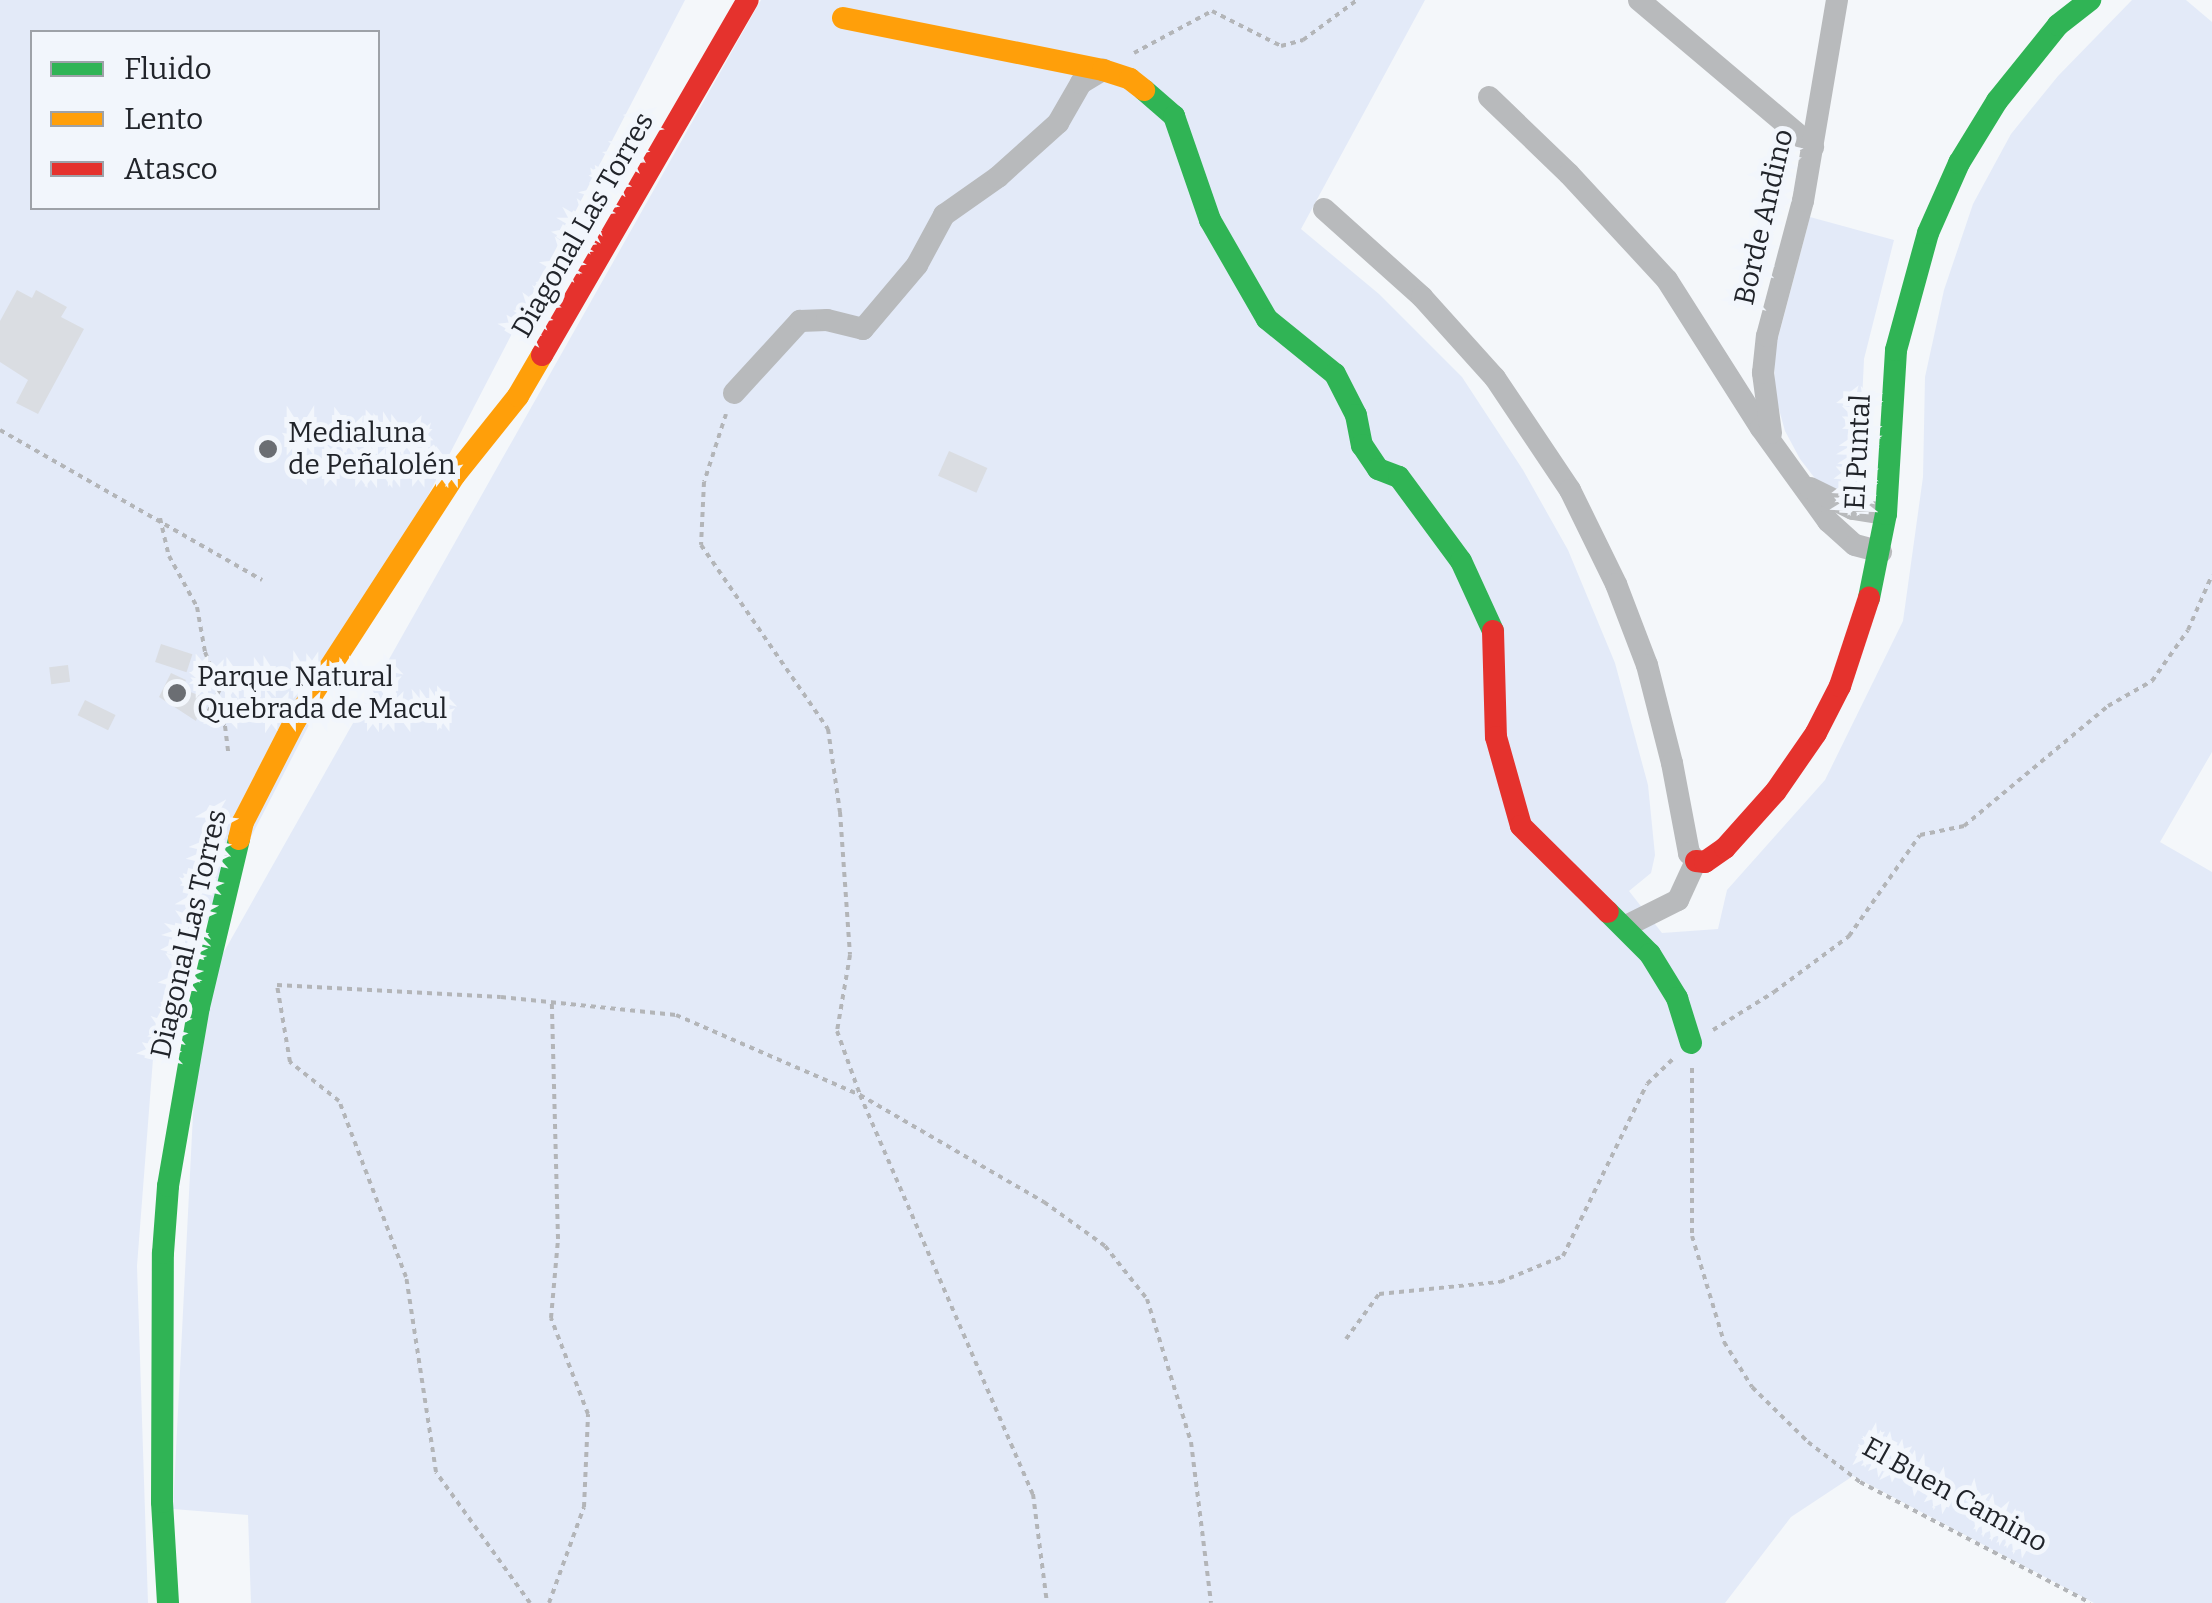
<!DOCTYPE html>
<html>
<head>
<meta charset="utf-8">
<style>
  body { margin:0 }
  #map { position:relative; width:2212px; height:1603px; overflow:hidden; background:#f4f7fa; font-family:Bitter,serif }
  div>[style] { position:absolute }
  .green>* { inset:0; background:#e3eaf8 }
  .building>* { inset:0; background:#dadde2; transform-origin:0 0 }
  .path>* { height:4px; margin-top:-2px; transform-origin:0; background:repeating-linear-gradient(90deg,#b3b5b8 0 5px,transparent 0 10px) }
  .street>* { height:22px; margin:-11px; padding:0 11px; transform-origin:11px; border-radius:11px; background:#b8babc }
  .fast>* { height:22px; margin:-11px; padding:0 11px; transform-origin:11px; border-radius:11px; background:#30b455 }
  .slow>* { height:22px; margin:-11px; padding:0 11px; transform-origin:11px; border-radius:11px; background:#ff9f0a }
  .jam>* { height:22px; margin:-11px; padding:0 11px; transform-origin:11px; border-radius:11px; background:#e5322d }
  .dots>* { width:28px; height:28px; translate:-50% -50%; box-sizing:border-box; border:5px solid #f2f6fc; border-radius:50% }
  span { translate:-50% -50%; white-space:nowrap; text-align:center; line-height:1.15; -webkit-text-stroke:10px #f2f6fc; paint-order:stroke }
  .street-label { font-size:28px; color:#21242a }
  .poi-label { font-size:28px; color:#21242a }
  .left { translate:0 -50%; text-align:left }
  .legend { position:absolute; left:30px; top:30px; width:350px; height:180px; box-sizing:border-box; background:#f2f6fc; border:2px solid #9ea2a8; margin:0; padding:12px 18px; list-style:none; font-size:30px; color:#21242a }
  .legend li { display:flex; align-items:center; gap:20px; height:50px }
  .legend b { width:50px; border:2px solid #9ea2a8 }
</style>
</head>
<body>
<div id="map">
  <div class="green">
    <i style="clip-path:polygon(evenodd,0 0,685px 0,156px 1020px,137px 1266px,148px 1603px,0 1603px,0 0,32px 32px,378px 32px,378px 208px,32px 208px,32px 32px)"></i>
    <i style="clip-path:polygon(761px 0,1425px 0,1301px 229px,1379px 294px,1462px 377px,1523px 470px,1568px 550px,1615px 663px,1648px 785px,1655px 855px,1651px 873px,1629px 891px,1662px 933px,1718px 929px,1727px 890px,1825px 780px,1903px 621px,1923px 477px,1925px 377px,1944px 290px,1973px 204px,2011px 134px,2058px 76px,2132px 0,2186px 0,2212px 22px,2212px 752px,2160px 842px,2212px 872px,2212px 1603px,2094px 1603px,1853px 1476px,1791px 1517px,1725px 1603px,251px 1603px,248px 1515px,173px 1509px,199px 996px)"></i>
    <i style="clip-path:polygon(1810px 217px,1894px 240px,1864px 359px,1858px 487px,1851px 495px,1817px 481px,1800px 459px,1785px 431px,1775px 395px,1774px 353px)"></i>
  </div>
  <div class="building">
    <i style="clip-path:polygon(17px 290px,32px 298px,36px 290px,67px 307px,61px 317px,84px 329px,38px 414px,16px 403px,28px 380px,0 362px,0 321px)"></i>
    <i style="left:949px;top:451px;width:42px;height:27px;rotate:24deg"></i>
    <i style="left:161px;top:644px;width:33px;height:19px;rotate:18deg"></i>
    <i style="left:68px;top:665px;width:17px;height:19px;rotate:83deg"></i>
    <i style="clip-path:polygon(171px 673px,186px 680px,182px 689px,204px 697px,196px 721px,159px 697px)"></i>
    <i style="left:85px;top:700px;width:34px;height:17px;rotate:26deg"></i>
  </div>
  <div class="path">
    <i style="left:1134px;top:53px;width:89px;rotate:-28.3deg"></i>
    <i style="left:1212px;top:11px;width:77px;rotate:26.9deg"></i>
    <i style="left:1281px;top:46px;width:23px;rotate:-15deg"></i>
    <i style="left:1303px;top:40px;width:67px;rotate:-36.5deg"></i>
    <i style="left:726px;top:414px;width:71px;rotate:107.9deg"></i>
    <i style="left:704px;top:482px;width:63px;rotate:92.7deg"></i>
    <i style="left:701px;top:545px;width:224px;rotate:55.4deg"></i>
    <i style="left:828px;top:729px;width:84px;rotate:81.8deg"></i>
    <i style="left:840px;top:812px;width:143px;rotate:86deg"></i>
    <i style="left:850px;top:955px;width:77px;rotate:99.7deg"></i>
    <i style="left:837px;top:1031px;width:68px;rotate:70.2deg"></i>
    <i style="left:860px;top:1095px;width:435px;rotate:66.6deg"></i>
    <i style="left:1033px;top:1494px;width:110px;rotate:82.7deg"></i>
    <i style="left:0;top:430px;width:302px;rotate:29.8deg"></i>
    <i style="left:160px;top:518px;width:39px;rotate:77deg"></i>
    <i style="left:169px;top:556px;width:58px;rotate:61.2deg"></i>
    <i style="left:197px;top:607px;width:46px;rotate:79.9deg"></i>
    <i style="left:205px;top:652px;width:27px;rotate:68deg"></i>
    <i style="left:224px;top:681px;width:38px;rotate:117deg"></i>
    <i style="left:207px;top:715px;width:21px;rotate:31deg"></i>
    <i style="left:225px;top:726px;width:26px;rotate:83deg"></i>
    <i style="left:1713px;top:1030px;width:72px;rotate:-31.9deg"></i>
    <i style="left:1774px;top:992px;width:94px;rotate:-36.7deg"></i>
    <i style="left:1849px;top:936px;width:123px;rotate:-54.9deg"></i>
    <i style="left:1920px;top:835px;width:45px;rotate:-11.6deg"></i>
    <i style="left:1964px;top:826px;width:187px;rotate:-39.8deg"></i>
    <i style="left:2108px;top:706px;width:51px;rotate:-29.6deg"></i>
    <i style="left:2152px;top:681px;width:62px;rotate:-54.8deg"></i>
    <i style="left:2188px;top:630px;width:60px;rotate:-66.4deg"></i>
    <i style="left:1692px;top:1068px;width:168px;rotate:90deg"></i>
    <i style="left:1692px;top:1236px;width:111px;rotate:73.2deg"></i>
    <i style="left:1724px;top:1342px;width:53px;rotate:58.1deg"></i>
    <i style="left:1752px;top:1387px;width:78px;rotate:44.5deg"></i>
    <i style="left:1808px;top:1442px;width:66px;rotate:37.6deg"></i>
    <i style="left:1860px;top:1482px;width:260px;rotate:27.7deg"></i>
    <i style="left:1346px;top:1339px;width:56px;rotate:-53.7deg"></i>
    <i style="left:1379px;top:1294px;width:122px;rotate:-5.7deg"></i>
    <i style="left:1500px;top:1282px;width:68px;rotate:-22.4deg"></i>
    <i style="left:1563px;top:1256px;width:191px;rotate:-64deg"></i>
    <i style="left:1647px;top:1084px;width:36px;rotate:-44deg"></i>
    <i style="left:530px;top:1603px;width:161px;rotate:-125.7deg"></i>
    <i style="left:436px;top:1472px;width:197px;rotate:-98.7deg"></i>
    <i style="left:406px;top:1277px;width:188px;rotate:-110.8deg"></i>
    <i style="left:339px;top:1101px;width:63px;rotate:-141.5deg"></i>
    <i style="left:290px;top:1062px;width:78px;rotate:-99.6deg"></i>
    <i style="left:277px;top:985px;width:224px;rotate:3.1deg"></i>
    <i style="left:501px;top:997px;width:176px;rotate:5.9deg"></i>
    <i style="left:676px;top:1015px;width:201px;rotate:23.5deg"></i>
    <i style="left:860px;top:1095px;width:213px;rotate:30.2deg"></i>
    <i style="left:1044px;top:1202px;width:75px;rotate:35.8deg"></i>
    <i style="left:1105px;top:1246px;width:68px;rotate:51.6deg"></i>
    <i style="left:1147px;top:1299px;width:150px;rotate:72.9deg"></i>
    <i style="left:1191px;top:1442px;width:162px;rotate:82.9deg"></i>
    <i style="left:549px;top:1603px;width:102px;rotate:-70deg"></i>
    <i style="left:584px;top:1507px;width:93px;rotate:-87.5deg"></i>
    <i style="left:588px;top:1414px;width:103px;rotate:-111.1deg"></i>
    <i style="left:551px;top:1318px;width:79px;rotate:-84.9deg"></i>
    <i style="left:558px;top:1239px;width:237px;rotate:-91.5deg"></i>
  </div>
  <div class="street">
    <i style="left:1639px;top:0;width:228px;rotate:40.2deg"></i>
    <i style="left:1489px;top:97px;width:111px;rotate:43.9deg"></i>
    <i style="left:1569px;top:174px;width:144px;rotate:47.2deg"></i>
    <i style="left:1667px;top:280px;width:175px;rotate:57.6deg"></i>
    <i style="left:1761px;top:428px;width:115px;rotate:54.2deg"></i>
    <i style="left:1828px;top:521px;width:36px;rotate:42deg"></i>
    <i style="left:1855px;top:545px;width:27px;rotate:15deg"></i>
    <i style="left:1324px;top:209px;width:132px;rotate:41.9deg"></i>
    <i style="left:1422px;top:297px;width:109px;rotate:48deg"></i>
    <i style="left:1495px;top:378px;width:135px;rotate:56.2deg"></i>
    <i style="left:1570px;top:490px;width:105px;rotate:63.9deg"></i>
    <i style="left:1616px;top:584px;width:87px;rotate:69.1deg"></i>
    <i style="left:1647px;top:665px;width:101px;rotate:75.7deg"></i>
    <i style="left:1672px;top:763px;width:92px;rotate:79.3deg"></i>
    <i style="left:1689px;top:853px;width:11px;rotate:49deg"></i>
    <i style="left:1696px;top:861px;width:43px;rotate:114.8deg"></i>
    <i style="left:1678px;top:900px;width:60px;rotate:153.4deg"></i>
    <i style="left:734px;top:393px;width:98px;rotate:-47.5deg"></i>
    <i style="left:800px;top:321px;width:27px;rotate:-2deg"></i>
    <i style="left:827px;top:320px;width:37px;rotate:14deg"></i>
    <i style="left:863px;top:329px;width:84px;rotate:-49.8deg"></i>
    <i style="left:917px;top:265px;width:57px;rotate:-61.6deg"></i>
    <i style="left:944px;top:215px;width:66px;rotate:-35.1deg"></i>
    <i style="left:998px;top:177px;width:81px;rotate:-42deg"></i>
    <i style="left:1058px;top:123px;width:46px;rotate:-60.1deg"></i>
    <i style="left:1081px;top:83px;width:26px;rotate:-31deg"></i>
    <i style="left:1771px;top:433px;width:61px;rotate:-97.6deg"></i>
    <i style="left:1763px;top:373px;width:37px;rotate:-84deg"></i>
    <i style="left:1767px;top:336px;width:140px;rotate:-75.1deg"></i>
    <i style="left:1803px;top:201px;width:204px;rotate:-80.4deg"></i>
    <i style="left:1810px;top:488px;width:48px;rotate:26deg"></i>
    <i style="left:1853px;top:509px;width:33px;rotate:9deg"></i>
  </div>
  <div class="fast">
    <i style="left:1144px;top:90px;width:40px;rotate:41deg"></i>
    <i style="left:1174px;top:116px;width:110px;rotate:70.9deg"></i>
    <i style="left:1210px;top:220px;width:114px;rotate:60.1deg"></i>
    <i style="left:1267px;top:319px;width:87px;rotate:39deg"></i>
    <i style="left:1335px;top:374px;width:46px;rotate:62.9deg"></i>
    <i style="left:1356px;top:415px;width:31px;rotate:79deg"></i>
    <i style="left:1362px;top:445px;width:29px;rotate:56deg"></i>
    <i style="left:1378px;top:469px;width:22px;rotate:21deg"></i>
    <i style="left:1399px;top:477px;width:104px;rotate:53.6deg"></i>
    <i style="left:1461px;top:561px;width:77px;rotate:65.4deg"></i>
    <i style="left:1869px;top:598px;width:86px;rotate:-78.6deg"></i>
    <i style="left:1886px;top:514px;width:164px;rotate:-86.5deg"></i>
    <i style="left:1896px;top:350px;width:121px;rotate:-74.7deg"></i>
    <i style="left:1928px;top:233px;width:77px;rotate:-66.1deg"></i>
    <i style="left:1959px;top:163px;width:73px;rotate:-58.5deg"></i>
    <i style="left:1997px;top:101px;width:97px;rotate:-51.2deg"></i>
    <i style="left:2058px;top:25px;width:41px;rotate:-38deg"></i>
    <i style="left:1608px;top:912px;width:59px;rotate:45deg"></i>
    <i style="left:1650px;top:954px;width:52px;rotate:58.5deg"></i>
    <i style="left:1677px;top:998px;width:47px;rotate:72.7deg"></i>
    <i style="left:168px;top:1603px;width:101px;rotate:-93.4deg"></i>
    <i style="left:162px;top:1502px;width:249px;rotate:-89.8deg"></i>
    <i style="left:163px;top:1253px;width:67px;rotate:-85.7deg"></i>
    <i style="left:168px;top:1186px;width:182px;rotate:-80.2deg"></i>
    <i style="left:199px;top:1007px;width:173px;rotate:-76.6deg"></i>
  </div>
  <div class="slow">
    <i style="left:843px;top:18px;width:265px;rotate:11.3deg"></i>
    <i style="left:1103px;top:70px;width:28px;rotate:18deg"></i>
    <i style="left:1130px;top:79px;width:18px;rotate:38deg"></i>
    <i style="left:239px;top:839px;width:17px;rotate:-77deg"></i>
    <i style="left:243px;top:822px;width:114px;rotate:-62.8deg"></i>
    <i style="left:295px;top:721px;width:293px;rotate:-57deg"></i>
    <i style="left:455px;top:475px;width:101px;rotate:-51.4deg"></i>
    <i style="left:518px;top:396px;width:48px;rotate:-59.7deg"></i>
  </div>
  <div class="jam">
    <i style="left:542px;top:355px;width:410px;rotate:-59.9deg"></i>
    <i style="left:1493px;top:631px;width:106px;rotate:88.4deg"></i>
    <i style="left:1496px;top:737px;width:92px;rotate:74.3deg"></i>
    <i style="left:1521px;top:826px;width:122px;rotate:44.7deg"></i>
    <i style="left:1696px;top:861px;width:9px;rotate:6deg"></i>
    <i style="left:1705px;top:862px;width:24px;rotate:-35deg"></i>
    <i style="left:1725px;top:848px;width:76px;rotate:-48.2deg"></i>
    <i style="left:1776px;top:791px;width:70px;rotate:-55.4deg"></i>
    <i style="left:1816px;top:733px;width:53px;rotate:-62.9deg"></i>
    <i style="left:1840px;top:686px;width:93px;rotate:-71.8deg"></i>
  </div>
  <div class="dots">
    <i style="left:268px;top:449px;background:#6b6e73"></i>
    <i style="left:177px;top:693px;background:#6b6e73"></i>
  </div>
  <div class="street-label">
    <span style="left:1764px;top:217px;rotate:-77deg">Borde Andino</span>
    <span style="left:583px;top:225px;rotate:-60deg">Diagonal Las Torres</span>
    <span style="left:1858px;top:452px;rotate:-87deg">El Puntal</span>
    <span style="left:189px;top:934px;rotate:-77deg">Diagonal Las Torres</span>
    <span style="left:1955px;top:1495px;rotate:29deg">El Buen Camino</span>
  </div>
  <div class="poi-label">
    <span class="left" style="left:288px;top:449px">Medialuna<br>de Peñalolén</span>
    <span class="left" style="left:197px;top:693px">Parque Natural<br>Quebrada de Macul</span>
  </div>
  <ul class="legend">
  <li><b style="height:12px;background:#30b455"></b>Fluido</li>
  <li><b style="height:12px;background:#ff9f0a"></b>Lento</li>
  <li><b style="height:12px;background:#e5322d"></b>Atasco</li>
  </ul>
</div>
</body>
</html>
